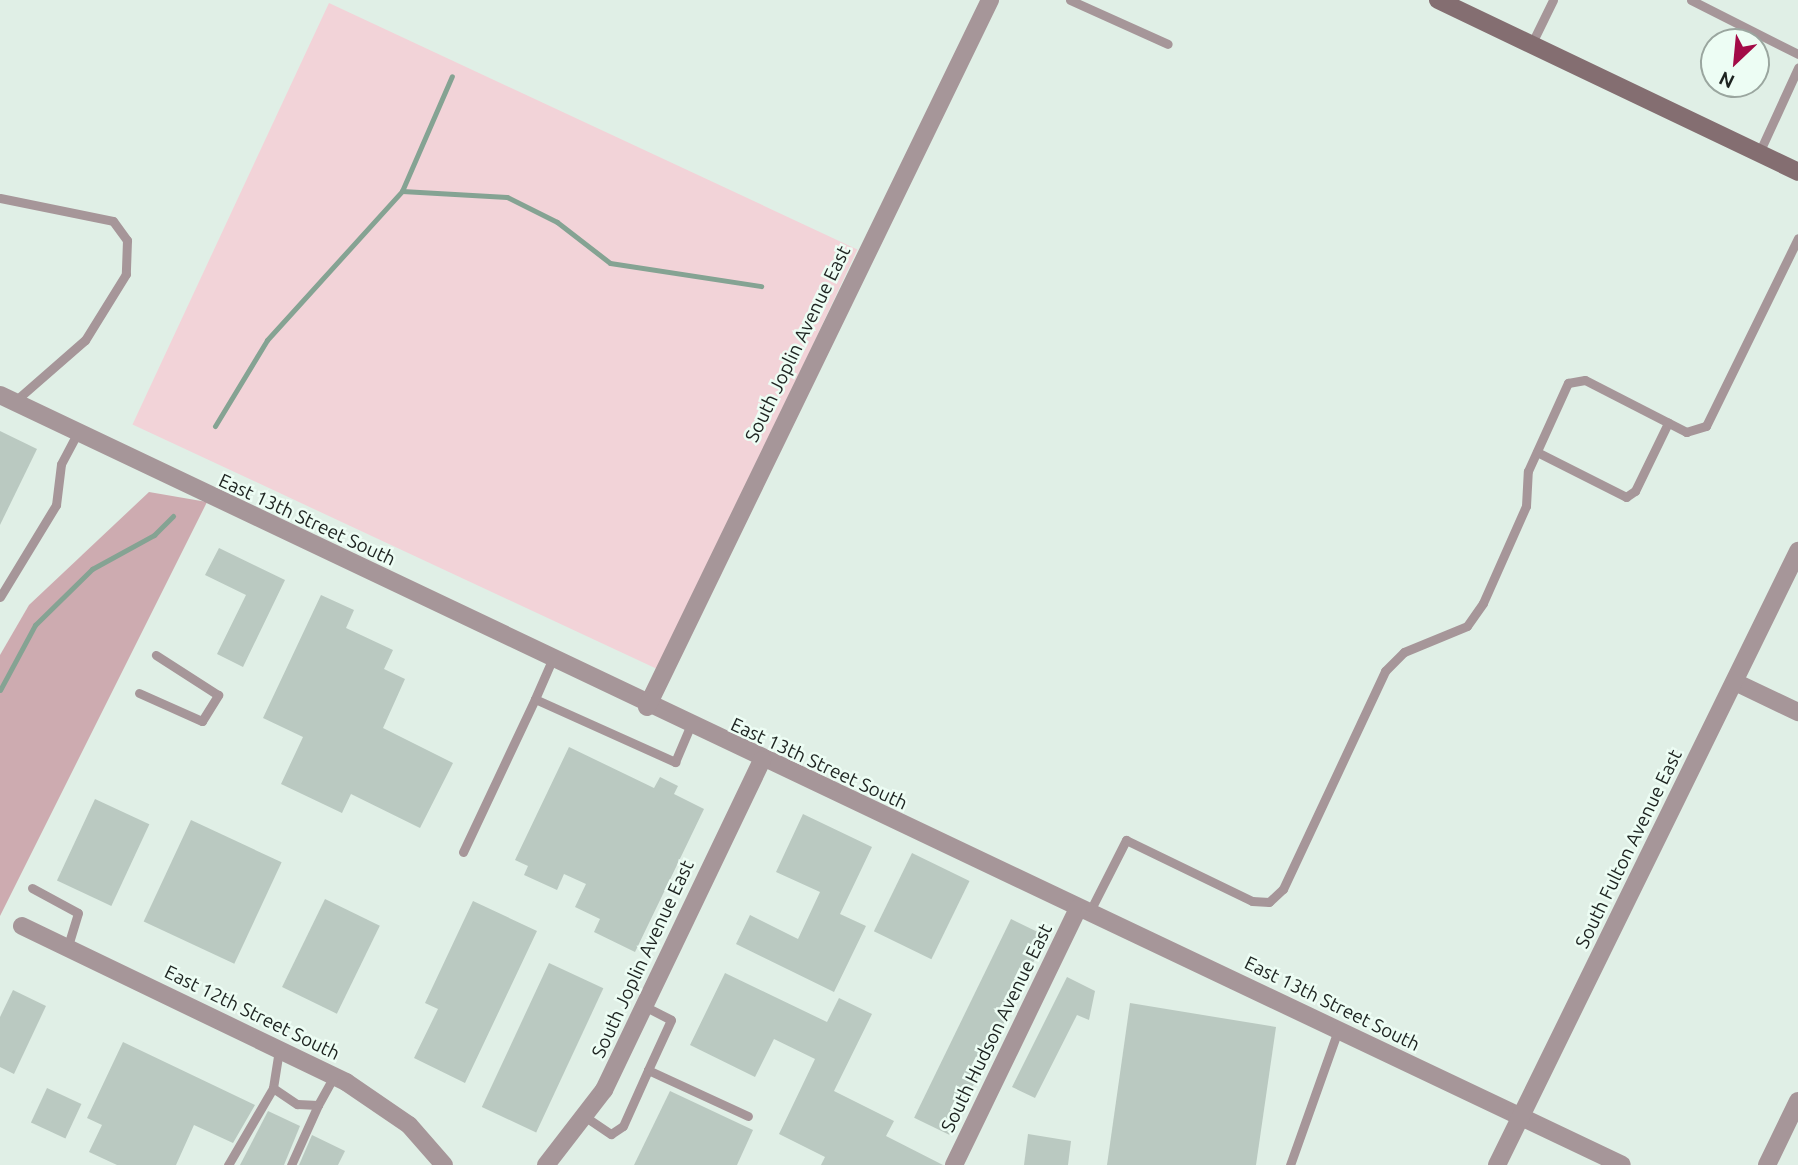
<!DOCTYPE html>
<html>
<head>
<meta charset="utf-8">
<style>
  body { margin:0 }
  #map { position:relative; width:1798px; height:1165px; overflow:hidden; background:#e0efe6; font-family:Ubuntu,sans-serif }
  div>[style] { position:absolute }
  .green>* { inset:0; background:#f2d3d8; transform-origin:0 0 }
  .forest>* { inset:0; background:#cdabb0 }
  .stream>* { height:5px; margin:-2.5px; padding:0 2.5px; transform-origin:2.5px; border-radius:2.5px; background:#85a393 }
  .building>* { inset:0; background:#bac9c1; transform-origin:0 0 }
  .lane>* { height:9px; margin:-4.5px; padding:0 4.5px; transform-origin:4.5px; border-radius:4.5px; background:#a69699 }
  .street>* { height:18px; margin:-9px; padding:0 9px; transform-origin:9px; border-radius:9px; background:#a69699 }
  .secondary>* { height:18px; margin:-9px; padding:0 9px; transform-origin:9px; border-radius:9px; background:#846e71 }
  span { translate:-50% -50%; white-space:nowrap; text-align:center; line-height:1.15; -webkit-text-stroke:5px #edfdf4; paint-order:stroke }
  .street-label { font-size:19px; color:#1d2320 }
  .north { position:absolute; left:1700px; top:28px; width:70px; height:70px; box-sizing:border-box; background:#edfdf4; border:2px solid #9aa69f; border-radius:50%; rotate:206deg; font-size:19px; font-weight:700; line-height:28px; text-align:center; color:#1d2320 }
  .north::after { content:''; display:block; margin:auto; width:24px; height:32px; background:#a30b47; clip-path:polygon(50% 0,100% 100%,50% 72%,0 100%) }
</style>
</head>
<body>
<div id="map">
  <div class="green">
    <i style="left:329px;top:3px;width:583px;height:465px;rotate:25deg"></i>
  </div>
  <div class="forest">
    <i style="clip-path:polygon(149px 492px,207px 502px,0 916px,0 655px,29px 605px)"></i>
  </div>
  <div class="stream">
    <i style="left:402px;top:191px;width:105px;rotate:3.3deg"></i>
    <i style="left:507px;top:197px;width:56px;rotate:26.6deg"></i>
    <i style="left:557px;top:222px;width:67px;rotate:37.7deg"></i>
    <i style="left:610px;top:263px;width:153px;rotate:8.7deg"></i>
    <i style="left:215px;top:426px;width:100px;rotate:-58.8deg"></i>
    <i style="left:267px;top:340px;width:201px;rotate:-47.8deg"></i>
    <i style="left:402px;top:191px;width:125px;rotate:-66.5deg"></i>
    <i style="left:0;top:690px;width:74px;rotate:-61.7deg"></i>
    <i style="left:35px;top:625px;width:80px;rotate:-44.5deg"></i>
    <i style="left:92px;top:569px;width:71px;rotate:-28.7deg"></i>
    <i style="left:154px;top:535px;width:27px;rotate:-45deg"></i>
  </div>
  <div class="building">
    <i style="clip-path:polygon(0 431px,37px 449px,0 525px)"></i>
    <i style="clip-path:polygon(219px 548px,285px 580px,243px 667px,217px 654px,246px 595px,205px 575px)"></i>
    <i style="clip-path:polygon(321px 595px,354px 610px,346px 628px,393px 650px,384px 669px,405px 679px,383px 728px,453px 763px,420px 828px,351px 794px,342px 813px,281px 784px,303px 737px,263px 718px)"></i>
    <i style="clip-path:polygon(569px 747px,654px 788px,660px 777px,678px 786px,674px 794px,704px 809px,635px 952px,594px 932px,600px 919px,575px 907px,586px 884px,564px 874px,557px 890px,524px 875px,528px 866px,515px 860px)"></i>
    <i style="left:95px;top:799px;width:60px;height:90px;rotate:25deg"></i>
    <i style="clip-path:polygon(803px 814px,872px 847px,840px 914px,866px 926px,834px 992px,736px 944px,750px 915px,798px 939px,820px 892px,776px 872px)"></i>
    <i style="left:191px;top:820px;width:100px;height:112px;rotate:25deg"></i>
    <i style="left:912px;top:853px;width:64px;height:87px;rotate:26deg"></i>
    <i style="left:325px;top:899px;width:61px;height:98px;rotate:26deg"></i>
    <i style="clip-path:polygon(473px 901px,537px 931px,465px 1083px,414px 1058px,438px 1009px,425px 1003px)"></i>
    <i style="left:1011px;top:919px;width:39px;height:221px;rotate:26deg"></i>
    <i style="left:549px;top:963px;width:60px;height:159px;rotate:25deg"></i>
    <i style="clip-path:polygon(725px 973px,827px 1022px,839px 998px,872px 1014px,834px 1091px,894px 1121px,886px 1136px,943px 1165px,821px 1165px,825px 1157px,779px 1134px,815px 1059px,774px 1039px,755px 1077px,690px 1045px)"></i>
    <i style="clip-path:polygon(1067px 977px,1095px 991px,1089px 1020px,1077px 1015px,1035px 1098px,1012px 1087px)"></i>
    <i style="clip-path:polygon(13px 990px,46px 1006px,14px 1074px,0 1067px,0 1017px)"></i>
    <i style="clip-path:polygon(1130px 1003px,1276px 1027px,1256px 1165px,1107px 1165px)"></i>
    <i style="clip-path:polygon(123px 1042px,255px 1105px,233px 1143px,194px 1125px,176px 1165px,117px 1165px,89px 1152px,102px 1125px,87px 1118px)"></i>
    <i style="left:47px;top:1088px;width:38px;height:38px;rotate:25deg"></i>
    <i style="clip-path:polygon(670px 1091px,753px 1130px,737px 1165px,634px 1165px)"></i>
    <i style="clip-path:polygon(268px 1111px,300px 1126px,284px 1165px,240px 1165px)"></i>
    <i style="clip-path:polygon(1028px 1134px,1071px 1141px,1068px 1165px,1024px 1165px)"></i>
    <i style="clip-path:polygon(312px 1135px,345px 1151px,338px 1165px,299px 1165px)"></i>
  </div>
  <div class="lane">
    <i style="left:1070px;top:0;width:107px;rotate:24.2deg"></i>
    <i style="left:1691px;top:0;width:120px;rotate:26.8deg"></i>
    <i style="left:1531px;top:45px;width:50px;rotate:-63.9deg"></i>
    <i style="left:1759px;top:153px;width:94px;rotate:-65.4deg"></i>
    <i style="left:0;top:198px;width:115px;rotate:11.5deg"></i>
    <i style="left:113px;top:221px;width:24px;rotate:54deg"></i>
    <i style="left:127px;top:240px;width:34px;rotate:92deg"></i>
    <i style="left:126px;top:274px;width:78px;rotate:121.8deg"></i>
    <i style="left:85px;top:340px;width:94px;rotate:138.9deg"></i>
    <i style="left:1537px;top:452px;width:100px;rotate:26.8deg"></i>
    <i style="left:1626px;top:497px;width:11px;rotate:-34deg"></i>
    <i style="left:1635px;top:491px;width:76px;rotate:-64.1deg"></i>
    <i style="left:0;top:597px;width:108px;rotate:-58.7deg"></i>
    <i style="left:56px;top:505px;width:41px;rotate:-83deg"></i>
    <i style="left:61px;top:464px;width:34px;rotate:-62deg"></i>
    <i style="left:552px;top:660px;width:43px;rotate:113.6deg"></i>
    <i style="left:535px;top:699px;width:154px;rotate:24.2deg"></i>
    <i style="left:675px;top:762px;width:38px;rotate:-67deg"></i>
    <i style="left:139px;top:693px;width:69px;rotate:24deg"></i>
    <i style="left:202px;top:721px;width:31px;rotate:-58deg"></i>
    <i style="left:218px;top:695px;width:74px;rotate:-147.2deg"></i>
    <i style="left:463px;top:852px;width:169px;rotate:-64.8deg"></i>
    <i style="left:32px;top:888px;width:52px;rotate:28.5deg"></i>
    <i style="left:78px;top:913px;width:37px;rotate:107deg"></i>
    <i style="left:1089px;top:913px;width:82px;rotate:-63.1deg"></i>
    <i style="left:1126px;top:840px;width:140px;rotate:25.8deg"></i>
    <i style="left:1252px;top:901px;width:17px;rotate:3deg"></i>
    <i style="left:1269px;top:902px;width:19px;rotate:-43deg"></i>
    <i style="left:1283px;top:889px;width:241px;rotate:-64.9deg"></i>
    <i style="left:1385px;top:671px;width:27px;rotate:-45deg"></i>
    <i style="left:1404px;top:652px;width:68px;rotate:-22.4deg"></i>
    <i style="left:1467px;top:626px;width:28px;rotate:-55deg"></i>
    <i style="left:1483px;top:603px;width:106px;rotate:-66.1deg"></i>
    <i style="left:1526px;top:506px;width:35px;rotate:-87deg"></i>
    <i style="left:1528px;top:471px;width:97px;rotate:-65.6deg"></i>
    <i style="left:1568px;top:383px;width:17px;rotate:-10deg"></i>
    <i style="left:1585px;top:380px;width:114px;rotate:27.2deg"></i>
    <i style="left:1686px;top:432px;width:21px;rotate:-17deg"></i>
    <i style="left:1706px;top:426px;width:209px;rotate:-63.9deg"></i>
    <i style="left:644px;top:1006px;width:30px;rotate:27deg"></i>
    <i style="left:671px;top:1020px;width:55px;rotate:114.7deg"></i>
    <i style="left:279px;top:1050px;width:38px;rotate:99deg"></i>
    <i style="left:273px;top:1088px;width:29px;rotate:34deg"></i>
    <i style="left:297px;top:1104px;width:21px;rotate:3deg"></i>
    <i style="left:318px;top:1105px;width:33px;rotate:-61deg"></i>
    <i style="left:587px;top:1118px;width:29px;rotate:34deg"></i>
    <i style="left:611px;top:1134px;width:14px;rotate:-34deg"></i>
    <i style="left:623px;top:1126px;width:61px;rotate:-65.9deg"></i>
    <i style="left:648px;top:1070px;width:110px;rotate:24.7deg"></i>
    <i style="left:228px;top:1165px;width:89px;rotate:-59.7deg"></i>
    <i style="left:291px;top:1165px;width:66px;rotate:-65.8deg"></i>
    <i style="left:1290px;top:1165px;width:143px;rotate:-70.4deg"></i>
  </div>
  <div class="street">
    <i style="left:0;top:395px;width:1795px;rotate:25.39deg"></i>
    <i style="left:1735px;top:682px;width:70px;rotate:25.5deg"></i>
    <i style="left:647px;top:707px;width:786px;rotate:-64.12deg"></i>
    <i style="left:22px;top:926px;width:360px;rotate:25.7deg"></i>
    <i style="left:346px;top:1082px;width:76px;rotate:34.3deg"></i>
    <i style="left:409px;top:1125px;width:53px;rotate:48.8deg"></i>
    <i style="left:546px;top:1165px;width:95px;rotate:-52.3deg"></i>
    <i style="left:604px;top:1090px;width:366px;rotate:-64.4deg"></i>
    <i style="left:954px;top:1165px;width:285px;rotate:-64.2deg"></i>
    <i style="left:1497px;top:1165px;width:684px;rotate:-63.88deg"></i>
    <i style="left:1767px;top:1165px;width:71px;rotate:-64.2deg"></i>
  </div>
  <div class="secondary">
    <i style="left:1438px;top:0;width:399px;rotate:25.5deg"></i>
  </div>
  <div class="street-label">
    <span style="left:798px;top:344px;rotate:-64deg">South Joplin Avenue East</span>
    <span style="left:307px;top:520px;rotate:25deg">East 13th Street South</span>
    <span style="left:819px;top:764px;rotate:25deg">East 13th Street South</span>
    <span style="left:1629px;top:849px;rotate:-64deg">South Fulton Avenue East</span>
    <span style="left:643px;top:959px;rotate:-65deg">South Joplin Avenue East</span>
    <span style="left:1332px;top:1004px;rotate:26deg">East 13th Street South</span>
    <span style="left:252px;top:1013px;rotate:26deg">East 12th Street South</span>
    <span style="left:997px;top:1028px;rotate:-64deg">South Hudson Avenue East</span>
  </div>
  <div class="north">N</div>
</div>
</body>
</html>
